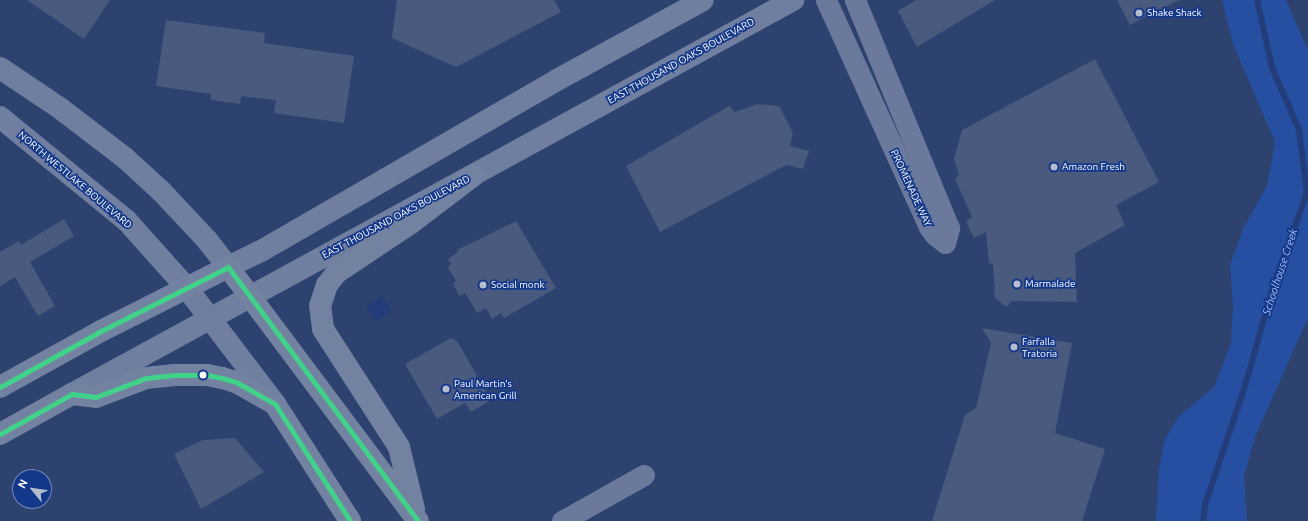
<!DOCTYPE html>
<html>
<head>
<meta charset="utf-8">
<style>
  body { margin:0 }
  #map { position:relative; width:1308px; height:521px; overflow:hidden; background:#2e426f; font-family:Ubuntu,sans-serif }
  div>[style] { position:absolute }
  .green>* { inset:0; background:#264ea1 }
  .water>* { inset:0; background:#223d79; transform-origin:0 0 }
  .stream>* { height:5.5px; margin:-2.75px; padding:0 2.75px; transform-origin:2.75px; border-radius:2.75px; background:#223d79 }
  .building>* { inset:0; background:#495a7e }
  .street>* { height:21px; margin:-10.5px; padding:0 10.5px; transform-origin:10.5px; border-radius:10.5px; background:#6a799c }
  .secondary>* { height:22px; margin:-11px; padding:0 11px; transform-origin:11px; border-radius:11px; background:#707e9f }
  .primary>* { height:22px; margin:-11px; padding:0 11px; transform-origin:11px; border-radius:11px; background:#7482a2 }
  .bus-1>* { height:5px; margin:-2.5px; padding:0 2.5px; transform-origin:2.5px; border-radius:2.5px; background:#40d288 }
  .dots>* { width:11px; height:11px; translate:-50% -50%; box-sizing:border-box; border:2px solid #13388a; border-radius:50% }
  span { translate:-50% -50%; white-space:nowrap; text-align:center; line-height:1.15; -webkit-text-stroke:3.5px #13388a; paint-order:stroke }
  .poi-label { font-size:10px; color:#fff }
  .left { translate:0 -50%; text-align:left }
  .street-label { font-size:10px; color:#fff }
  .water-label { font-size:11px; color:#a5c1f7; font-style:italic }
  .north { position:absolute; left:12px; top:469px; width:40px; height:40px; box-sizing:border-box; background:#13388a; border:1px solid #7188b9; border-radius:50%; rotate:299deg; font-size:11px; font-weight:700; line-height:16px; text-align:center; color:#fff }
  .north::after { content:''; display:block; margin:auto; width:14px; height:18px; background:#b6bdcd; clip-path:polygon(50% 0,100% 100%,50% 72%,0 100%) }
</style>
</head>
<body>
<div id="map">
  <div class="green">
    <i style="clip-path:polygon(1222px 0,1286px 0,1308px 50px,1308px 318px,1255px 437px,1244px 476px,1247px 521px,1156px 521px,1159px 468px,1165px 439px,1179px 416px,1214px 387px,1231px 343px,1233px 305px,1230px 265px,1243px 229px,1267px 186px,1275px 142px,1233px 44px)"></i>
  </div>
  <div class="water">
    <i style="left:382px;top:296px;width:18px;height:19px;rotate:56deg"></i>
  </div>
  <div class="stream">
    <i style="left:1203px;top:521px;width:16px;rotate:-83deg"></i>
    <i style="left:1205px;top:505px;width:126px;rotate:-71.4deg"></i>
    <i style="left:1245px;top:386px;width:103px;rotate:-74.2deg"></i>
    <i style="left:1273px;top:287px;width:100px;rotate:-70.1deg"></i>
    <i style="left:1307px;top:193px;width:64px;rotate:-97.2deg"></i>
    <i style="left:1299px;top:130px;width:68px;rotate:-113.5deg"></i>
    <i style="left:1272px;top:68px;width:70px;rotate:-102.4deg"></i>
  </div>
  <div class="building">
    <i style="clip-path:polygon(27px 0,110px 0,84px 39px)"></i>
    <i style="clip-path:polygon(397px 0,554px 0,561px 12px,456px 67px,392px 38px)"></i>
    <i style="clip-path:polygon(916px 0,995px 0,917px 47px,898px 11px)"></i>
    <i style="clip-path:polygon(1117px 0,1179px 0,1130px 25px)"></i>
    <i style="clip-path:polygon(166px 20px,265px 33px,264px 43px,354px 56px,344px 123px,274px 113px,276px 100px,241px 96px,240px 104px,211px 100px,211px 94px,156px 86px)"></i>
    <i style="clip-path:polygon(1095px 59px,1159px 182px,1116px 205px,1125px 225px,1075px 253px,1077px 302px,1012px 301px,1006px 307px,993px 296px,995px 293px,993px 264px,989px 263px,986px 232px,974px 238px,966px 222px,972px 217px,955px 179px,959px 175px,954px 159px,962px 130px)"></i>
    <i style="clip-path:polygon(758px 104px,779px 106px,793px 133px,790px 146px,809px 151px,803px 169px,786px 165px,660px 232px,626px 166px,729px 106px,735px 112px)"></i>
    <i style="clip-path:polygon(64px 219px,74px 236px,30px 262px,55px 306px,38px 316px,15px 277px,0 286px,0 252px,19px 241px,21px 245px)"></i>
    <i style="clip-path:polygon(516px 221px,556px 288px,504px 318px,501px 313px,492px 319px,486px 308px,477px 313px,465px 293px,459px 296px,453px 283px,456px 281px,448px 268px,451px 264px,448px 259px,458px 252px,457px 250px)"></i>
    <i style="clip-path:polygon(982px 328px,1072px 343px,1055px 433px,1105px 449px,1082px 521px,932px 521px,965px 415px,976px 408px,991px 343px)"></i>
    <i style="clip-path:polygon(451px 338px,457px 341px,491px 400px,471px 412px,465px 403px,437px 419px,405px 364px)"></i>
    <i style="clip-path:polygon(235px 438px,264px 472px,201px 509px,174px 454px,203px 440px)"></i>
  </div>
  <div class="street">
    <i style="left:826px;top:0;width:249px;rotate:65.6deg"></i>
    <i style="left:929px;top:227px;width:9px;rotate:54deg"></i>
    <i style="left:934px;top:234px;width:14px;rotate:39deg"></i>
    <i style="left:945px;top:243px;width:16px;rotate:-75deg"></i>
    <i style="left:949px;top:228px;width:247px;rotate:-112.4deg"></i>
    <i style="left:562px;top:521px;width:94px;rotate:-29.3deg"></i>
  </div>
  <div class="secondary">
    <i style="left:0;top:68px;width:73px;rotate:33.9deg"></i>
    <i style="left:61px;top:109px;width:81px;rotate:37.4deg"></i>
    <i style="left:125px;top:158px;width:49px;rotate:42.5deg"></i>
    <i style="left:161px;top:191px;width:67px;rotate:46.8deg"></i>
    <i style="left:207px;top:240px;width:34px;rotate:52deg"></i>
    <i style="left:228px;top:267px;width:37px;rotate:-26deg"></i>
    <i style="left:261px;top:251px;width:342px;rotate:-30deg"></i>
    <i style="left:557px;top:80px;width:166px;rotate:-28.7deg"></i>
    <i style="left:0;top:117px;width:164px;rotate:39.3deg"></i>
    <i style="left:127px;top:221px;width:89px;rotate:48.2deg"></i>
    <i style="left:186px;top:287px;width:147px;rotate:52.7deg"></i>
    <i style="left:72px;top:394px;width:822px;rotate:-28.65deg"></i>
  </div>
  <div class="primary">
    <i style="left:0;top:387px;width:115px;rotate:-29deg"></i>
    <i style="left:101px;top:331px;width:142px;rotate:-26.7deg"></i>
    <i style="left:228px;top:267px;width:317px;rotate:53.2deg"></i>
    <i style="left:0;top:434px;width:82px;rotate:-29.1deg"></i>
    <i style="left:72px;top:394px;width:24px;rotate:7deg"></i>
    <i style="left:96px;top:397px;width:53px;rotate:-20.8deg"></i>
    <i style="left:146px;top:378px;width:29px;rotate:-6deg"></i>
    <i style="left:175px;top:375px;width:32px"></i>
    <i style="left:207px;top:375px;width:15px;rotate:11deg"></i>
    <i style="left:222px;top:378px;width:15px;rotate:16deg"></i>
    <i style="left:236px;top:382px;width:45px;rotate:29.4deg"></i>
    <i style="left:275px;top:404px;width:139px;rotate:57.3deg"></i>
    <i style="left:414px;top:509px;width:64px;rotate:-103.6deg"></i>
    <i style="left:399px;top:447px;width:140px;rotate:-122.8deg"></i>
    <i style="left:323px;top:329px;width:23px;rotate:-97deg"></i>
    <i style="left:320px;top:306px;width:22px;rotate:-72deg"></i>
    <i style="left:327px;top:285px;width:15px;rotate:-53deg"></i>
    <i style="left:336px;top:273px;width:90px;rotate:-33.7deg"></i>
    <i style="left:411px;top:223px;width:78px;rotate:-37.2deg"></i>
  </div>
  <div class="bus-1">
    <i style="left:0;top:387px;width:115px;rotate:-29deg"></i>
    <i style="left:101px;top:331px;width:142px;rotate:-26.7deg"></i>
    <i style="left:228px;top:267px;width:317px;rotate:53.2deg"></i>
    <i style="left:0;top:434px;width:82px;rotate:-29.1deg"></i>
    <i style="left:72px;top:394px;width:24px;rotate:7deg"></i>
    <i style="left:96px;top:397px;width:53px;rotate:-20.8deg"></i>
    <i style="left:146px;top:378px;width:29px;rotate:-6deg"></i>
    <i style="left:175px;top:375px;width:32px"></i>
    <i style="left:207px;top:375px;width:15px;rotate:11deg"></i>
    <i style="left:222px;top:378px;width:15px;rotate:16deg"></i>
    <i style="left:236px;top:382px;width:45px;rotate:29.4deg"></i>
    <i style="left:275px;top:404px;width:139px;rotate:57.3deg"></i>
  </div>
  <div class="dots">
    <i style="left:1139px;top:13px;background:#b6bdcd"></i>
    <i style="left:1054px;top:167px;background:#b6bdcd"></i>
    <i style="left:1017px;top:284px;background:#b6bdcd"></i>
    <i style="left:483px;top:285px;background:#b6bdcd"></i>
    <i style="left:1014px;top:347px;background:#b6bdcd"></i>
    <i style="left:203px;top:375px;background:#fff"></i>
    <i style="left:446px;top:389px;background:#b6bdcd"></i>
  </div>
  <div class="poi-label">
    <span class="left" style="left:1147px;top:13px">Shake Shack</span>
    <span class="left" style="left:1062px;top:167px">Amazon Fresh</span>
    <span class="left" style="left:1025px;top:284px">Marmalade</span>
    <span class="left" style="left:491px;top:285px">Social monk</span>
    <span class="left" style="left:1022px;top:347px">Farfalla<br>Tratoria</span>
    <span class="left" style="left:454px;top:389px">Paul Martin's<br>American Grill</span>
  </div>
  <div class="street-label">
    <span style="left:681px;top:61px;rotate:-29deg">EAST THOUSAND OAKS BOULEVARD</span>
    <span style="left:75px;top:180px;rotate:40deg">NORTH WESTLAKE BOULEVARD</span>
    <span style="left:911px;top:188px;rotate:65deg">PROMENADE WAY</span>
    <span style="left:396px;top:217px;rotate:-28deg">EAST THOUSAND OAKS BOULEVARD</span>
  </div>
  <div class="water-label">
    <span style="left:1280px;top:272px;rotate:-72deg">Schoolhouse Creek</span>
  </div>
  <div class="north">N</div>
</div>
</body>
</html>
